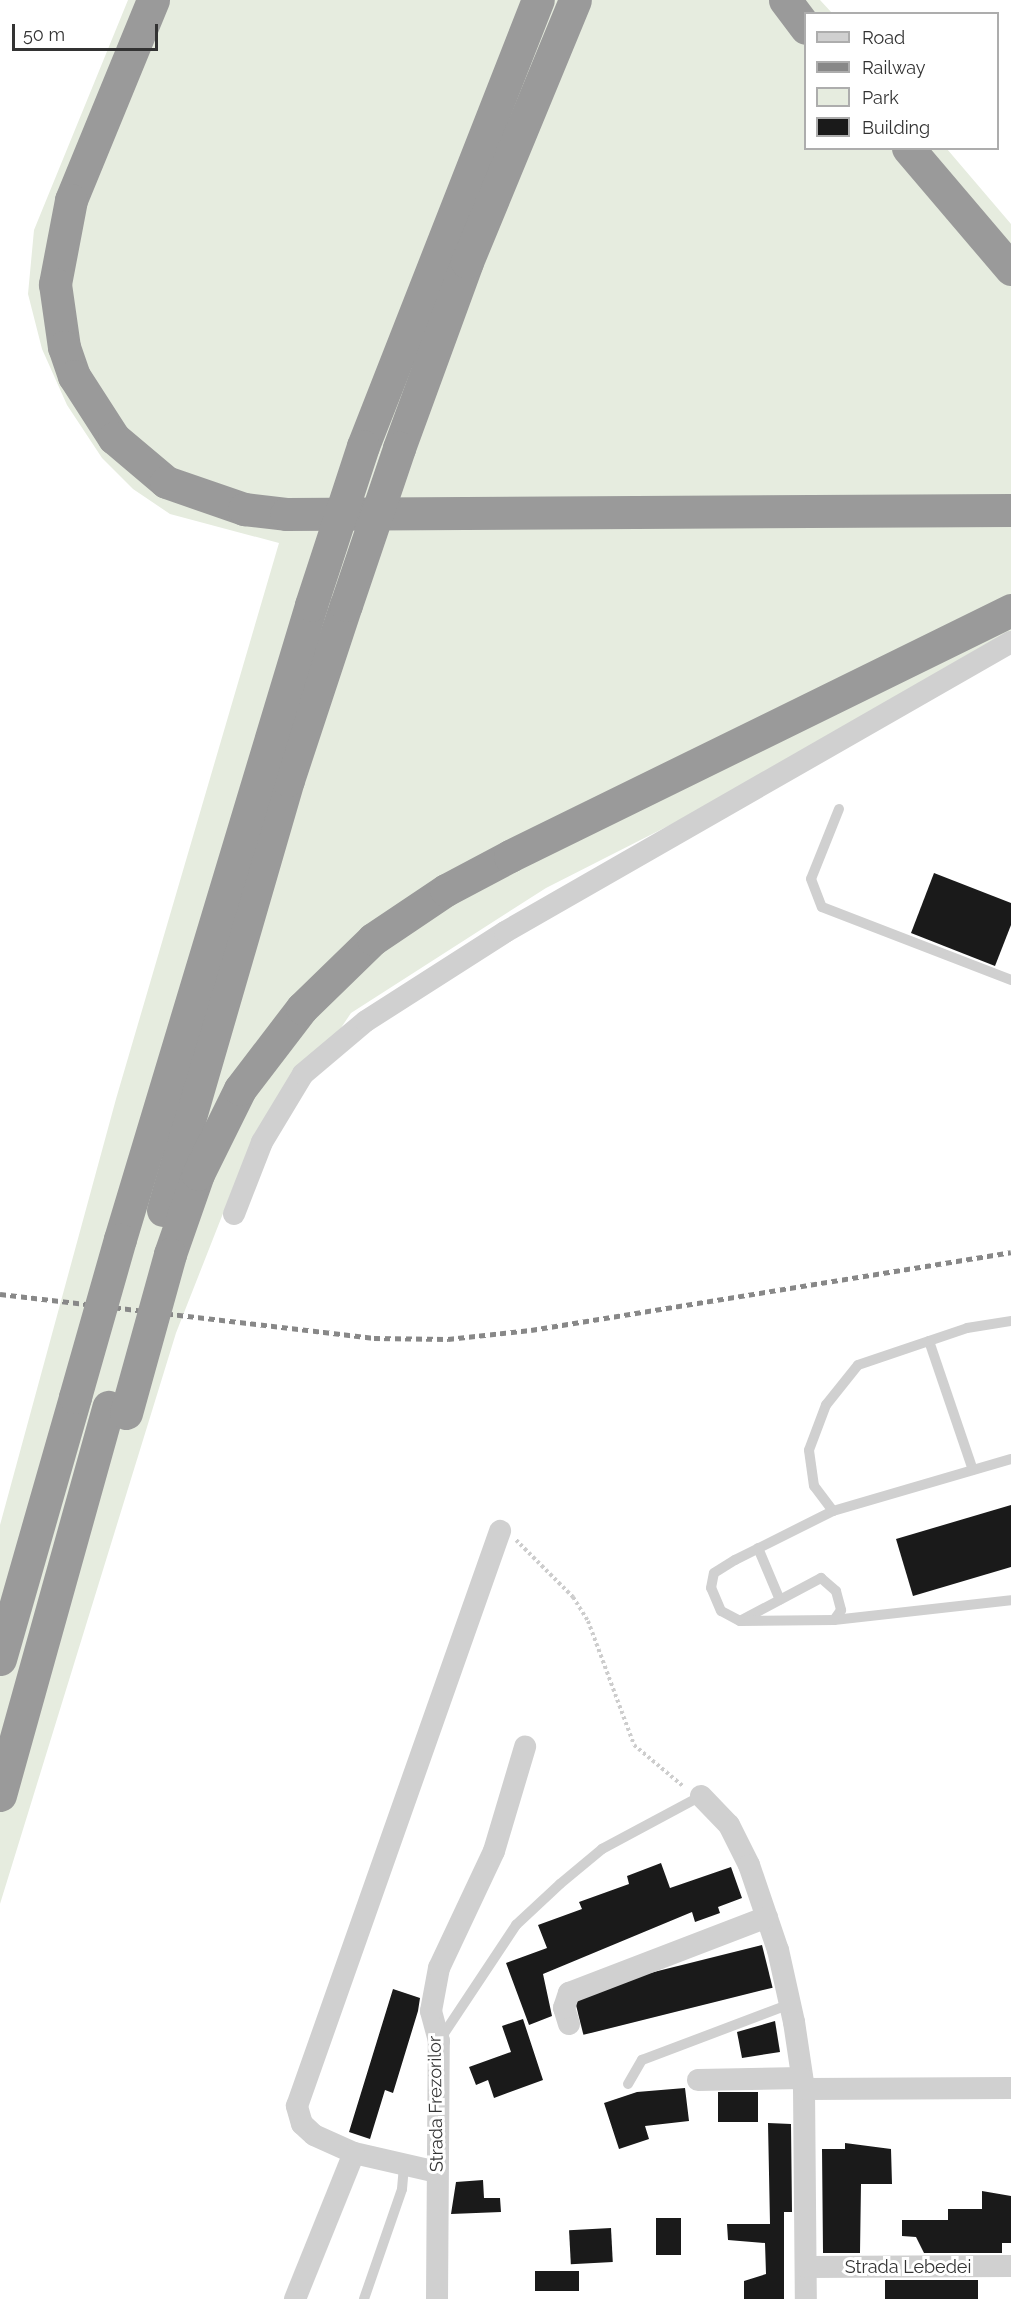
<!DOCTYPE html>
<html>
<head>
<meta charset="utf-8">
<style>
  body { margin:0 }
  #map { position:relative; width:1011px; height:2299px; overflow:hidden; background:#fff; font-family:Raleway,sans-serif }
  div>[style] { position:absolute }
  .green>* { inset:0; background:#e6ecdf }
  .building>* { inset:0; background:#1a1a1a; transform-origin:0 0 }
  .path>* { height:4px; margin-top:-2px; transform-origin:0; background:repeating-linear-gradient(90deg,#cdcdcd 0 3px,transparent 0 6px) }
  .lane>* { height:10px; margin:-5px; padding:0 5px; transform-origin:5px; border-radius:5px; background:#d0d0d0 }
  .street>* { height:22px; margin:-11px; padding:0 11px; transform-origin:11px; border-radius:11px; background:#d0d0d0 }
  .highway>* { height:33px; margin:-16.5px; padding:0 16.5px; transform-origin:16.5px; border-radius:16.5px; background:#9a9a9a }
  .rail>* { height:4.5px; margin-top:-2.25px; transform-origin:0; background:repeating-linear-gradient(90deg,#888 0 6px,transparent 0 10.5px) }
  .highway-bridge>* { height:33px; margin:-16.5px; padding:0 16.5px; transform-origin:16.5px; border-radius:16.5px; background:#9a9a9a }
  span { translate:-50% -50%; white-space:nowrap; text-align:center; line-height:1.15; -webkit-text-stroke:6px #fff; paint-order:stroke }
  .street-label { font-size:18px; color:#333 }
  .legend { position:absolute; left:804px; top:12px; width:195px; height:138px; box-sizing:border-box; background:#fff; border:2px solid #adadad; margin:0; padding:8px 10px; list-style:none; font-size:18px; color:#333 }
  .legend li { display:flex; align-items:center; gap:12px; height:30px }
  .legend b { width:30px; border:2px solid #adadad }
  .scale { position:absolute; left:12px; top:24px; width:146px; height:27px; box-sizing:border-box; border:3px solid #333; border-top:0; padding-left:8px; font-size:18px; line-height:21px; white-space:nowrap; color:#333; -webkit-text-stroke:4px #fff; paint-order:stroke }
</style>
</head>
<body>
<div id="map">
  <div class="green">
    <i style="clip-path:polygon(128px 0,820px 0,832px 13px,806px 14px,806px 148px,947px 149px,1011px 224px,1011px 652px,546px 888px,351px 1013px,233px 1188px,176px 1333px,0 1904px,0 1525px,116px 1099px,279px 543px,170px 514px,133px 489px,102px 458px,67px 405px,42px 349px,28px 294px,34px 230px)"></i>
  </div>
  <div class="building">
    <i style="clip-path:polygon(934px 873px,1011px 903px,1011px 925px,995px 966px,911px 933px)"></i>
    <i style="clip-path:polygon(1011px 1505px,1011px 1567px,913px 1596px,896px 1539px)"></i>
    <i style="clip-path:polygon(661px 1863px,670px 1888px,731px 1867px,742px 1898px,718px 1907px,720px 1913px,695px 1922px,692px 1912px,543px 1974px,552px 2016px,529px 2025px,506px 1963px,547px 1948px,538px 1925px,582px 1909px,579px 1902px,629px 1884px,627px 1876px)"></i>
    <i style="left:762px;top:1945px;width:44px;height:195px;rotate:76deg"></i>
    <i style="clip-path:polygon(393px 1989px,420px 1998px,418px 2011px,393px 2093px,385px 2090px,370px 2139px,349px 2132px)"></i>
    <i style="clip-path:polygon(523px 2019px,543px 2080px,494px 2098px,488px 2080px,476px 2085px,469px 2067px,511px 2052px,502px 2026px)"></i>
    <i style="clip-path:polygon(775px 2021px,780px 2052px,742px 2058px,737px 2032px)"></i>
    <i style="clip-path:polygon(685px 2088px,689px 2121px,645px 2126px,649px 2139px,619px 2149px,604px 2103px,637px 2092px)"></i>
    <i style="left:758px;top:2092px;width:30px;height:40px;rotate:90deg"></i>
    <i style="clip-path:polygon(768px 2123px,791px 2124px,792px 2212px,784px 2212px,784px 2299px,744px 2299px,744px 2281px,766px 2274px,765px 2243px,728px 2240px,727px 2224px,770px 2224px)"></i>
    <i style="clip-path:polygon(845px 2143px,891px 2149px,892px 2184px,861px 2184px,860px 2253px,823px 2253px,822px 2149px,845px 2149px)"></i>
    <i style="clip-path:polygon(483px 2180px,484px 2198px,500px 2198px,501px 2212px,451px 2214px,456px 2182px)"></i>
    <i style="clip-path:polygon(982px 2191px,1011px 2196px,1011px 2243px,1002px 2243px,1002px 2253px,924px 2253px,916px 2237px,902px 2236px,902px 2220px,948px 2220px,948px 2209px,982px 2209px)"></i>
    <i style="left:681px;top:2218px;width:37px;height:25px;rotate:90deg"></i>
    <i style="left:611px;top:2228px;width:34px;height:42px;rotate:87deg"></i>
    <i style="left:535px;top:2271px;width:44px;height:20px"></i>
    <i style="left:885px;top:2280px;width:93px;height:19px"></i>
  </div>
  <div class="path">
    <i style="left:516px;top:1540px;width:81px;rotate:45deg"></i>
    <i style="left:573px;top:1597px;width:28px;rotate:58deg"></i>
    <i style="left:588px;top:1621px;width:132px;rotate:69.6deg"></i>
    <i style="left:634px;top:1745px;width:65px;rotate:40deg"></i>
  </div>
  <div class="lane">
    <i style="left:839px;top:809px;width:75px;rotate:111.8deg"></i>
    <i style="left:811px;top:879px;width:30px;rotate:69deg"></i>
    <i style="left:822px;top:907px;width:203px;rotate:21.1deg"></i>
    <i style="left:929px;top:1341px;width:136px;rotate:71.2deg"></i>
    <i style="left:833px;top:1511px;width:31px;rotate:-127deg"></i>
    <i style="left:814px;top:1486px;width:36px;rotate:-98deg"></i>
    <i style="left:809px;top:1450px;width:48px;rotate:-69.3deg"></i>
    <i style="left:826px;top:1405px;width:51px;rotate:-51.3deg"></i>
    <i style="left:858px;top:1365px;width:115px;rotate:-18.7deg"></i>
    <i style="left:967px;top:1328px;width:45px;rotate:-9deg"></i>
    <i style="left:758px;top:1548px;width:56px;rotate:67.1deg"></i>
    <i style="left:834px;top:1620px;width:178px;rotate:-6.4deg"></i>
    <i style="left:740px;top:1621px;width:92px;rotate:-28deg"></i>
    <i style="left:821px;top:1578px;width:20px;rotate:41deg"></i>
    <i style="left:836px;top:1591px;width:20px;rotate:75deg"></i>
    <i style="left:841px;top:1610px;width:12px;rotate:125deg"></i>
    <i style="left:834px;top:1620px;width:94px;rotate:179.4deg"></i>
    <i style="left:740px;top:1621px;width:21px;rotate:-152deg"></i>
    <i style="left:721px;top:1611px;width:25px;rotate:-113deg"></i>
    <i style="left:711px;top:1588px;width:15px;rotate:-79deg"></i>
    <i style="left:714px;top:1573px;width:25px;rotate:-32deg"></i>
    <i style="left:735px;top:1560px;width:110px;rotate:-26.6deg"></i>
    <i style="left:833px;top:1511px;width:185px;rotate:-16.3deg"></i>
    <i style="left:441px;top:2038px;width:136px;rotate:-56.4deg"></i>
    <i style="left:516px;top:1925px;width:60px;rotate:-43deg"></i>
    <i style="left:560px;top:1884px;width:55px;rotate:-39.8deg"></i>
    <i style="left:602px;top:1849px;width:112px;rotate:-28.2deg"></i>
    <i style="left:628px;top:2084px;width:28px;rotate:-60deg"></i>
    <i style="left:642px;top:2060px;width:158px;rotate:-20.7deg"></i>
    <i style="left:364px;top:2299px;width:116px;rotate:-70.9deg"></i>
    <i style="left:402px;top:2189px;width:25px;rotate:-85deg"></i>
  </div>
  <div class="street">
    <i style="left:234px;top:1214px;width:77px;rotate:-68.7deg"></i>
    <i style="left:262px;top:1142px;width:79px;rotate:-58.9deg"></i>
    <i style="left:303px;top:1074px;width:82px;rotate:-40.1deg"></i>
    <i style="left:366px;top:1021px;width:165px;rotate:-32.6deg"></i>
    <i style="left:505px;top:932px;width:583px;rotate:-29.82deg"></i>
    <i style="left:701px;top:1796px;width:40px;rotate:46deg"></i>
    <i style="left:729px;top:1825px;width:45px;rotate:63.4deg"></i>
    <i style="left:749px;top:1865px;width:90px;rotate:71.2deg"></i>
    <i style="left:778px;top:1950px;width:74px;rotate:77.5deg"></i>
    <i style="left:794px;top:2022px;width:68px;rotate:81.5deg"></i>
    <i style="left:804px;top:2089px;width:210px;rotate:89.5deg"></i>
    <i style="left:569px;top:2024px;width:17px;rotate:-107deg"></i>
    <i style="left:564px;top:2008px;width:16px;rotate:-72deg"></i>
    <i style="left:569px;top:1993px;width:212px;rotate:-21deg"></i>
    <i style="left:698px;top:2080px;width:104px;rotate:-1.1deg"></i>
    <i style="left:804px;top:2089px;width:207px;rotate:-0.3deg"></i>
    <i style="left:437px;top:2172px;width:85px;rotate:-167.1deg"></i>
    <i style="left:354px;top:2153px;width:44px;rotate:-155.8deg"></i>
    <i style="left:314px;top:2135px;width:16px;rotate:-137deg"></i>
    <i style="left:302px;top:2124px;width:19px;rotate:-106deg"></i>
    <i style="left:297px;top:2106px;width:610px;rotate:-70.55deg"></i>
    <i style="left:806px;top:2267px;width:205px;rotate:-0.3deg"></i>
    <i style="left:295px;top:2299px;width:157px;rotate:-68deg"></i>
    <i style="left:437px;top:2299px;width:258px;rotate:-89.6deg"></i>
    <i style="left:439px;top:2041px;width:31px;rotate:-105deg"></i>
    <i style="left:431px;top:2011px;width:44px;rotate:-79.5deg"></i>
    <i style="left:439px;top:1968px;width:129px;rotate:-64.8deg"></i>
    <i style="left:494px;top:1851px;width:109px;rotate:-73.4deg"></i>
  </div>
  <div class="highway">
    <i style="left:153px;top:0;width:216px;rotate:112.3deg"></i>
    <i style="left:71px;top:200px;width:86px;rotate:100.8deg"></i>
    <i style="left:55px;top:284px;width:64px;rotate:81.9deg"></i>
    <i style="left:64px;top:347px;width:31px;rotate:71deg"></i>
    <i style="left:74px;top:376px;width:74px;rotate:57.2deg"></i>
    <i style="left:114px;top:438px;width:68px;rotate:40.2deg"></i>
    <i style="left:166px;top:482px;width:83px;rotate:19.1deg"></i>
    <i style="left:244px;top:509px;width:42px;rotate:6.8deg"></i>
    <i style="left:286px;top:514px;width:725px;rotate:-0.32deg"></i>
    <i style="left:785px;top:0;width:35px;rotate:53deg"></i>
    <i style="left:908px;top:148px;width:159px;rotate:49.6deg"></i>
    <i style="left:363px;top:446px;width:479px;rotate:-68.6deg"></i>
    <i style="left:399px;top:448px;width:198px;rotate:-69.9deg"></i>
    <i style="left:467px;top:262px;width:283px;rotate:-67.6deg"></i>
    <i style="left:163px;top:1210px;width:448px;rotate:-73.8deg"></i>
    <i style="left:288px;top:780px;width:184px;rotate:-71.7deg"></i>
    <i style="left:120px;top:1239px;width:662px;rotate:-73.23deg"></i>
    <i style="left:170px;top:1254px;width:85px;rotate:-70.7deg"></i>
    <i style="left:198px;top:1174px;width:95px;rotate:-63.7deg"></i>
    <i style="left:240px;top:1089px;width:102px;rotate:-52.6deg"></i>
    <i style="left:302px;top:1008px;width:99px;rotate:-44.2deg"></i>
    <i style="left:373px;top:939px;width:88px;rotate:-33.9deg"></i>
    <i style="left:446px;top:890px;width:72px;rotate:-28deg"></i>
    <i style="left:510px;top:856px;width:558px;rotate:-26.15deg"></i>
    <i style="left:0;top:1659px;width:273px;rotate:-74deg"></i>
    <i style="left:0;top:1795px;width:403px;rotate:-74.4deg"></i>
  </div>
  <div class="rail">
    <i style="left:0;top:1294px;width:377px;rotate:6.7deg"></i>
    <i style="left:374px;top:1338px;width:74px;rotate:0.8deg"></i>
    <i style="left:448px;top:1339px;width:83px;rotate:-6.2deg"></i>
    <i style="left:531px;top:1330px;width:486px;rotate:-9.2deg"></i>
  </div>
  <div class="highway-bridge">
    <i style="left:311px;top:605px;width:167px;rotate:-71.9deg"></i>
    <i style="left:346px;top:605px;width:166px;rotate:-71.3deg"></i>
    <i style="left:75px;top:1397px;width:164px;rotate:-74.1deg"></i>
    <i style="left:126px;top:1413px;width:165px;rotate:-74.5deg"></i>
  </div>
  <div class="street-label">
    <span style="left:436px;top:2104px;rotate:-91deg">Strada Frezorilor</span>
    <span style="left:908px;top:2267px">Strada Lebedei</span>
  </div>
  <ul class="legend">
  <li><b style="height:8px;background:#d0d0d0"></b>Road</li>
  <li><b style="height:8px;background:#888"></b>Railway</li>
  <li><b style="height:16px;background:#e6ecdf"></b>Park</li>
  <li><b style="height:16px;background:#1a1a1a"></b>Building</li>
  </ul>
  <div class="scale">50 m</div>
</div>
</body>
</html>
